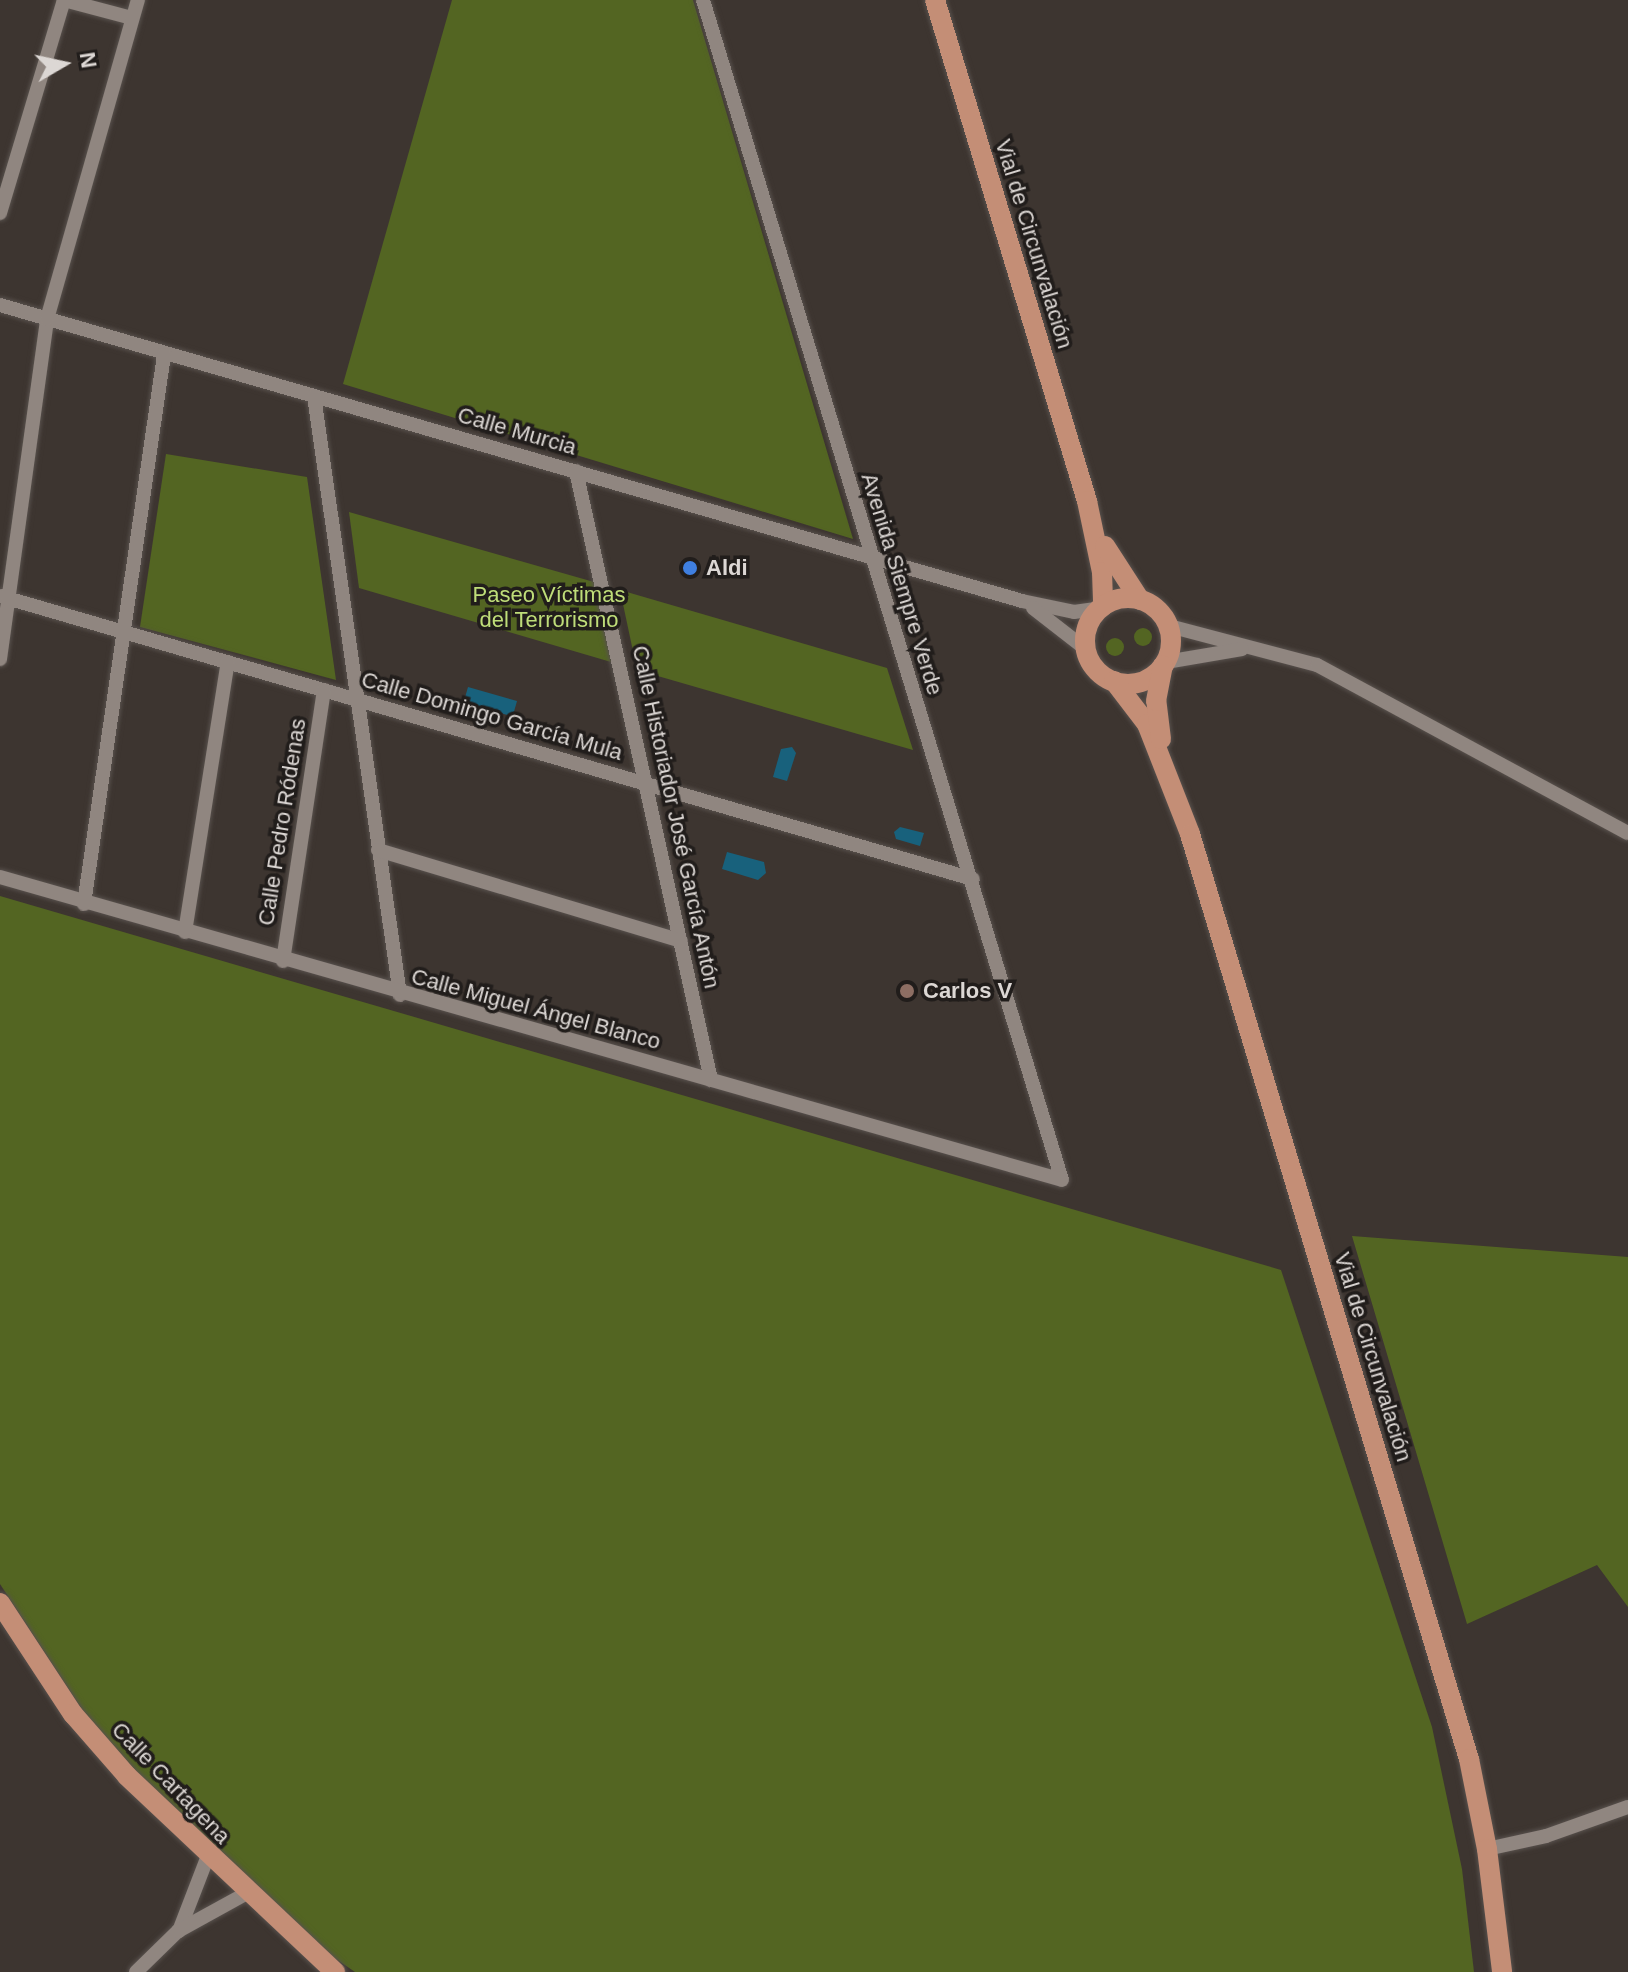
<!DOCTYPE html>
<html>
<head>
<meta charset="utf-8">
<style>
  body { margin:0 }
  #map { position:relative; width:1628px; height:1972px; overflow:hidden; background:#3d3530; font-family:Arial,sans-serif }
  div>[style] { position:absolute }
  .green>* { inset:0; background:#536522 }
  .round { border-radius:50% }
  .water>* { inset:0; background:#18617c; transform-origin:0 0 }
  .roads { filter:drop-shadow(0 0 2px #58514d) drop-shadow(0 0 2px #58514d) }
  .minor>* { height:14px; margin:-7px; padding:0 7px; transform-origin:7px; border-radius:7px; background:#908680 }
  .major>* { height:20px; margin:-10px; padding:0 10px; transform-origin:10px; border-radius:10px; background:#c48e76 }
  .major>.ring { margin:-10px; padding:0; box-sizing:content-box; background:none; border:20px solid #c48e76; border-radius:50% }
  .dots>* { width:22px; height:22px; translate:-50% -50%; box-sizing:border-box; border:4px solid #211d1b; border-radius:50% }
  span { translate:-50% -50%; white-space:nowrap; text-align:center; line-height:1.15; -webkit-text-stroke:7px #211d1b; paint-order:stroke }
  .street-label { font-size:22px; color:#dcd7d4 }
  .poi-label { font-size:22px; color:#dcd7d4; font-weight:700 }
  .left { translate:0 -50%; text-align:left }
  .park-label { font-size:22px; color:#bfdd79 }
  .north { position:absolute; left:24px; top:24px; width:80px; height:80px; -webkit-text-stroke:6px #211d1b; paint-order:stroke; rotate:81deg; font-size:22px; font-weight:700; line-height:32px; text-align:center; color:#dcd7d4 }
  .north::after { content:''; display:block; margin:auto; width:28px; height:36px; background:#dcd7d4; clip-path:polygon(50% 0,100% 100%,50% 72%,0 100%) }
</style>
</head>
<body>
<div id="map">
  <div class="green">
    <i style="clip-path:polygon(452px 0,693px 0,853px 539px,343px 384px)"></i>
    <i style="clip-path:polygon(166px 454px,307px 477px,336px 680px,140px 627px)"></i>
    <i style="clip-path:polygon(349px 512px,594px 582px,611px 662px,359px 588px)"></i>
    <i style="clip-path:polygon(620px 590px,887px 668px,913px 750px,637px 670px)"></i>
    <i class="round" style="left:1134px;top:628px;width:18px;height:18px"></i>
    <i class="round" style="left:1106px;top:638px;width:18px;height:18px"></i>
    <i style="clip-path:polygon(0 896px,1281px 1270px,1432px 1727px,1462px 1869px,1474px 1972px,355px 1972px,323px 1950px,140px 1777px,87px 1717px,0 1584px)"></i>
    <i style="clip-path:polygon(1352px 1236px,1628px 1257px,1628px 1607px,1597px 1565px,1467px 1624px)"></i>
  </div>
  <div class="water">
    <i style="left:468px;top:687px;width:51px;height:16px;rotate:16deg"></i>
    <i style="clip-path:polygon(792px 747px,796px 753px,787px 781px,773px 777px,781px 749px)"></i>
    <i style="clip-path:polygon(900px 827px,924px 833px,920px 846px,896px 839px,894px 832px)"></i>
    <i style="clip-path:polygon(727px 852px,764px 862px,766px 873px,758px 880px,722px 869px)"></i>
  </div>
  <div class="roads">
    <div class="minor">
      <i style="left:64px;top:0;width:70px;rotate:14.8deg"></i>
      <i style="left:703px;top:0;width:1233px;rotate:73.08deg"></i>
      <i style="left:0;top:213px;width:222px;rotate:-73.3deg"></i>
      <i style="left:0;top:305px;width:1064px;rotate:16.15deg"></i>
      <i style="left:1022px;top:601px;width:53px;rotate:11.9deg"></i>
      <i style="left:1074px;top:612px;width:27px;rotate:-8deg"></i>
      <i style="left:314px;top:396px;width:605px;rotate:81.83deg"></i>
      <i style="left:576px;top:471px;width:624px;rotate:77.5deg"></i>
      <i style="left:0;top:596px;width:1013px;rotate:16.22deg"></i>
      <i style="left:1033px;top:608px;width:68px;rotate:37.9deg"></i>
      <i style="left:1169px;top:626px;width:153px;rotate:14.8deg"></i>
      <i style="left:1317px;top:665px;width:353px;rotate:28.4deg"></i>
      <i style="left:0;top:659px;width:343px;rotate:-82.1deg"></i>
      <i style="left:47px;top:319px;width:332px;rotate:-74.1deg"></i>
      <i style="left:1166px;top:662px;width:77px;rotate:-9.7deg"></i>
      <i style="left:378px;top:850px;width:316px;rotate:16.7deg"></i>
      <i style="left:0;top:877px;width:1104px;rotate:15.92deg"></i>
      <i style="left:84px;top:904px;width:555px;rotate:-81.71deg"></i>
      <i style="left:185px;top:932px;width:273px;rotate:-81deg"></i>
      <i style="left:283px;top:961px;width:274px;rotate:-81.4deg"></i>
      <i style="left:1487px;top:1849px;width:60px;rotate:-12.4deg"></i>
      <i style="left:1546px;top:1836px;width:87px;rotate:-19.5deg"></i>
      <i style="left:179px;top:1931px;width:80px;rotate:-68.9deg"></i>
      <i style="left:136px;top:1972px;width:59px;rotate:-44.3deg"></i>
      <i style="left:178px;top:1931px;width:79px;rotate:-28.8deg"></i>
    </div>
    <div class="major">
      <i style="left:935px;top:0;width:524px;rotate:73.12deg"></i>
      <i style="left:1087px;top:501px;width:73px;rotate:78.1deg"></i>
      <i style="left:1102px;top:572px;width:34px;rotate:88deg"></i>
      <i style="left:1105px;top:546px;width:64px;rotate:57.1deg"></i>
      <i class="ring" style="left:1085px;top:598px;width:66px;height:66px"></i>
      <i style="left:1114px;top:681px;width:54px;rotate:52.5deg"></i>
      <i style="left:1147px;top:724px;width:118px;rotate:68.6deg"></i>
      <i style="left:1190px;top:834px;width:966px;rotate:73.22deg"></i>
      <i style="left:1469px;top:1759px;width:92px;rotate:78.7deg"></i>
      <i style="left:1487px;top:1849px;width:124px;rotate:83deg"></i>
      <i style="left:1161px;top:739px;width:38px;rotate:-97deg"></i>
      <i style="left:1156px;top:701px;width:36px;rotate:-79deg"></i>
      <i style="left:0;top:1603px;width:133px;rotate:56.7deg"></i>
      <i style="left:73px;top:1714px;width:82px;rotate:48.9deg"></i>
      <i style="left:127px;top:1776px;width:286px;rotate:43.3deg"></i>
    </div>
  </div>
  <div class="dots">
    <i style="left:690px;top:568px;background:#3f7fe0"></i>
    <i style="left:907px;top:991px;background:#8d6e63"></i>
  </div>
  <div class="street-label">
    <span style="left:1034px;top:244px;rotate:73deg">Vial de Circunvalación</span>
    <span style="left:517px;top:431px;rotate:16deg">Calle Murcia</span>
    <span style="left:902px;top:584px;rotate:73deg">Avenida Siempre Verde</span>
    <span style="left:492px;top:716px;rotate:16deg">Calle Domingo García Mula</span>
    <span style="left:676px;top:817px;rotate:78deg">Calle Historiador José García Antón</span>
    <span style="left:282px;top:822px;rotate:-81deg">Calle Pedro Ródenas</span>
    <span style="left:536px;top:1009px;rotate:15deg">Calle Miguel Ángel Blanco</span>
    <span style="left:1373px;top:1357px;rotate:73deg">Vial de Circunvalación</span>
    <span style="left:171px;top:1783px;rotate:46deg">Calle Cartagena</span>
  </div>
  <div class="poi-label">
    <span class="left" style="left:706px;top:568px">Aldi</span>
    <span class="left" style="left:923px;top:991px">Carlos V</span>
  </div>
  <div class="park-label">
    <span style="left:549px;top:607px">Paseo Víctimas<br>del Terrorismo</span>
  </div>
  <div class="north">N</div>
</div>
</body>
</html>
